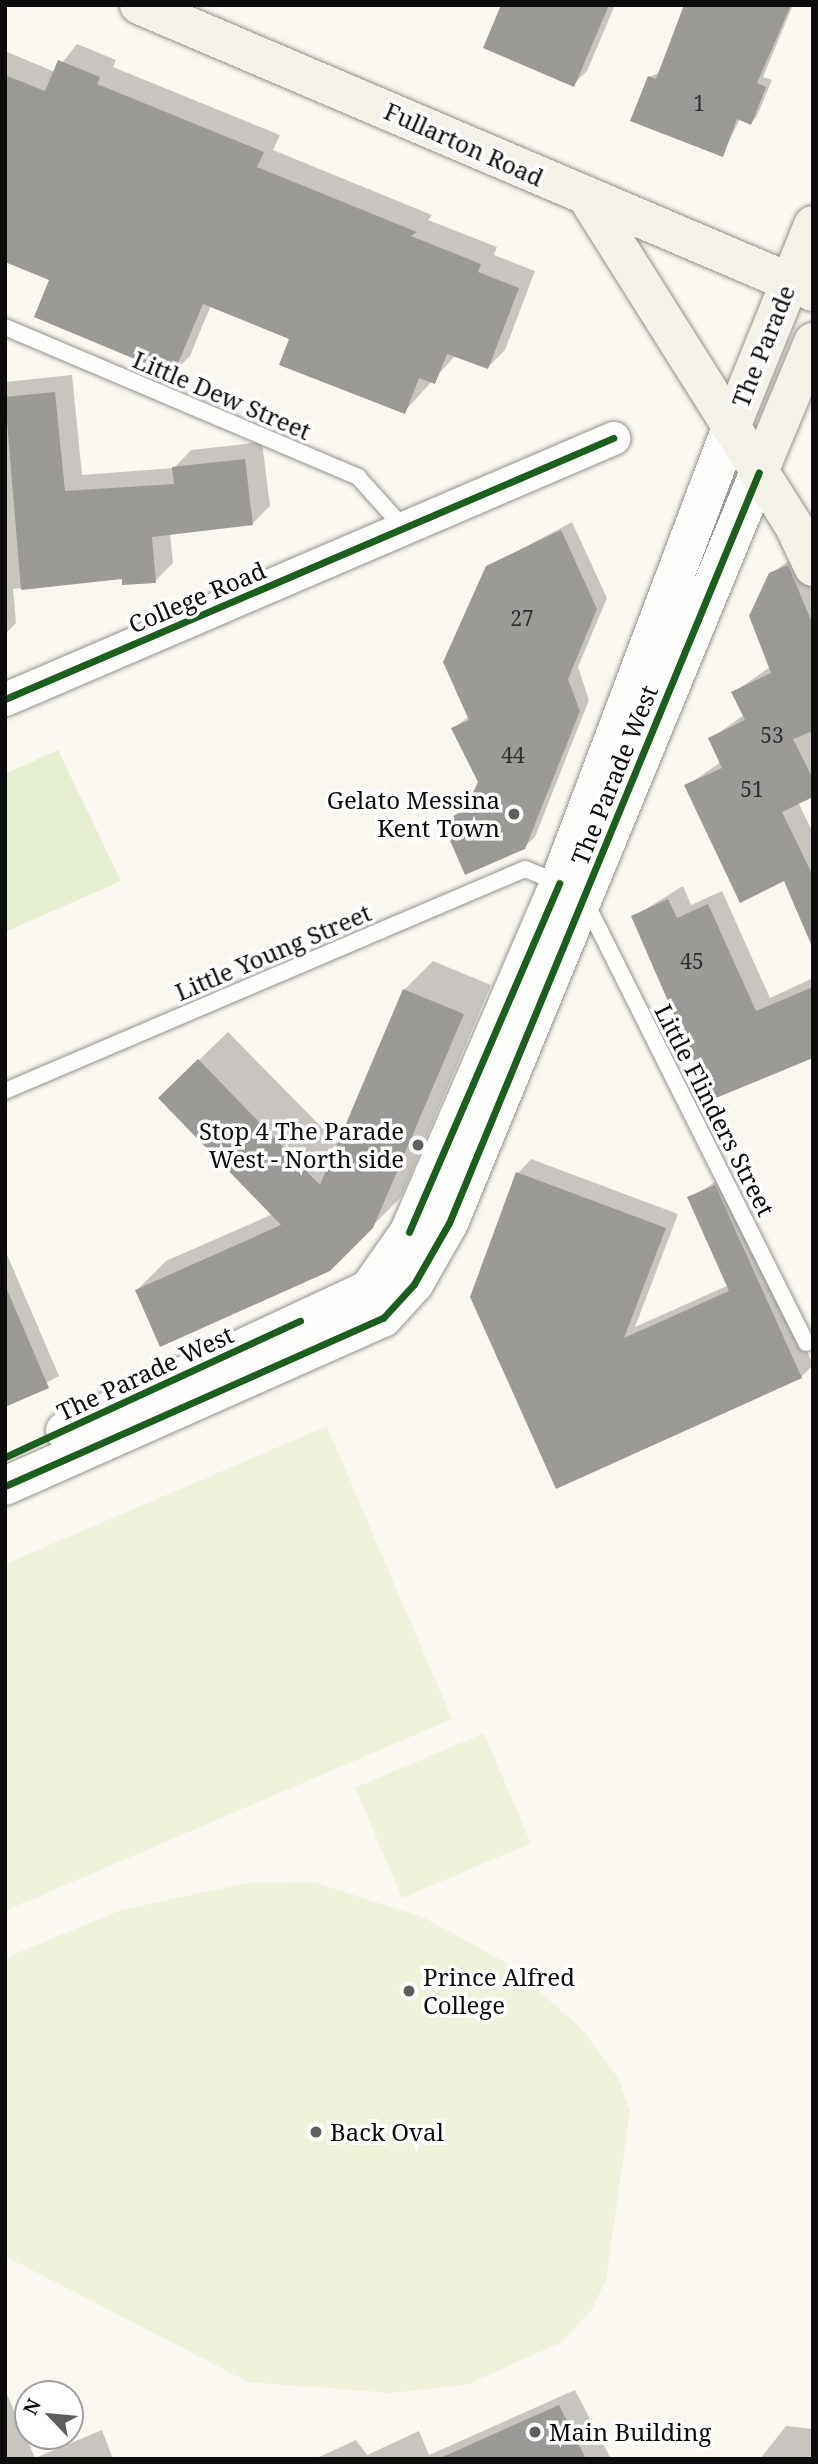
<!DOCTYPE html>
<html>
<head>
<meta charset="utf-8">
<style>
  body { margin:0 }
  #map { position:relative; width:818px; height:2464px; overflow:hidden; background:#faf7f0; font-family:"Noto Serif",serif }
  div>[style] { position:absolute }
  .green>* { inset:0; background:#e6eed1 }
  .pitch>* { inset:0; background:#eff2db; transform-origin:0 0 }
  .shadow>* { inset:0; background:#0003 }
  .building>* { inset:0; background:#9c9a96 }
  .roads { filter:drop-shadow(0 0 2px #93928f) drop-shadow(0 0 2px #93928f) }
  .service>* { height:16px; margin:-8px; padding:0 8px; transform-origin:8px; border-radius:8px; background:#fefefd }
  .minor>* { height:33px; margin:-16.5px; padding:0 16.5px; transform-origin:16.5px; border-radius:16.5px; background:#fefefd }
  .tertiary>* { height:38px; margin:-19px; padding:0 19px; transform-origin:19px; border-radius:19px; background:#fefefd }
  .secondary>* { height:38px; margin:-19px; padding:0 19px; transform-origin:19px; border-radius:19px; background:#f4f1e8 }
  .cycleway>* { height:7px; margin:-3.5px; padding:0 3.5px; transform-origin:3.5px; border-radius:3.5px; background:#1b5e20 }
  .dots>* { width:19px; height:19px; translate:-50% -50%; box-sizing:border-box; border:4px solid #fff; border-radius:50% }
  span { translate:-50% -50%; white-space:nowrap; text-align:center; line-height:1.15; -webkit-text-stroke:7px #fff; paint-order:stroke }
  .number-label { font-size:21px; color:#30302e }
  .number-label span { -webkit-text-stroke-width:0 }
  .street-label { font-size:24px; color:#0c0c0c }
  .poi-label { font-size:24px; color:#0c0c0c }
  .right { translate:-100% -50%; text-align:right }
  .left { translate:0 -50%; text-align:left }
  .frame { position:absolute; inset:0; border:7px solid #0c0c0c; pointer-events:none }
  .north { position:absolute; left:14px; top:2380px; width:70px; height:70px; box-sizing:border-box; background:#fff; border:2px solid #9e9e9e; border-radius:50%; rotate:296deg; font-size:19px; font-weight:700; line-height:28px; text-align:center; color:#0c0c0c }
  .north::after { content:''; display:block; margin:auto; width:24px; height:32px; background:#5f5e5c; clip-path:polygon(50% 0,100% 100%,50% 72%,0 100%) }
</style>
</head>
<body>
<div id="map">
  <div class="green">
    <i style="clip-path:polygon(58px 750px,121px 881px,5px 932px,5px 774px)"></i>
  </div>
  <div class="pitch">
    <i style="clip-path:polygon(327px 1426px,452px 1719px,5px 1911px,5px 1564px)"></i>
    <i style="left:484px;top:1733px;width:120px;height:140px;rotate:67deg"></i>
    <i style="clip-path:polygon(314px 1882px,425px 1918px,510px 1965px,583px 2030px,619px 2079px,630px 2112px,606px 2280px,591px 2311px,560px 2343px,466px 2385px,391px 2393px,248px 2382px,5px 2256px,5px 1958px,121px 1910px,247px 1883px)"></i>
  </div>
  <div class="shadow">
    <i style="clip-path:polygon(503px 5px,615px 5px,587px 71px,574px 84px)"></i>
    <i style="clip-path:polygon(686px 5px,793px 5px,763px 77px,772px 80px,757px 116px,751px 123px,740px 119px,722px 155px,649px 77px,661px 72px)"></i>
    <i style="clip-path:polygon(77px 44px,116px 60px,113px 67px,280px 135px,273px 150px,432px 215px,428px 220px,497px 247px,494px 255px,535px 271px,505px 350px,488px 367px,456px 355px,404px 412px,292px 338px,211px 305px,190px 356px,173px 373px,51px 279px,5px 259px,5px 51px,55px 72px)"></i>
    <i style="clip-path:polygon(72px 375px,82px 475px,174px 468px,191px 450px,262px 442px,270px 506px,252px 524px,170px 533px,173px 563px,155px 581px,123px 577px,13px 589px,16px 623px,5px 634px,5px 382px)"></i>
    <i style="clip-path:polygon(572px 522px,607px 598px,578px 667px,589px 700px,535px 837px,524px 847px,444px 822px,469px 805px,479px 782px,454px 728px,469px 716px,487px 567px)"></i>
    <i style="clip-path:polygon(802px 552px,813px 579px,813px 795px,798px 802px,813px 833px,813px 944px,784px 879px,686px 786px,721px 762px,710px 739px,744px 715px,734px 692px,770px 667px,770px 574px)"></i>
    <i style="clip-path:polygon(683px 886px,691px 905px,722px 891px,770px 998px,813px 978px,813px 1056px,633px 917px)"></i>
    <i style="clip-path:polygon(433px 961px,491px 985px,401px 1197px,329px 1270px,137px 1290px,166px 1261px,273px 1214px,160px 1098px,228px 1032px,339px 1145px,404px 990px)"></i>
    <i style="clip-path:polygon(531px 1159px,678px 1214px,635px 1327px,729px 1285px,690px 1198px,729px 1173px,813px 1365px,801px 1377px,557px 1487px,472px 1297px,518px 1173px)"></i>
    <i style="clip-path:polygon(5px 1250px,59px 1376px,5px 1405px)"></i>
    <i style="clip-path:polygon(5px 2390px,35px 2458px,102px 2430px,113px 2459px,5px 2459px)"></i>
    <i style="clip-path:polygon(575px 2390px,611px 2459px,315px 2459px,356px 2440px,367px 2455px,419px 2431px,429px 2455px)"></i>
    <i style="clip-path:polygon(786px 2426px,813px 2429px,813px 2459px,760px 2459px)"></i>
  </div>
  <div class="building">
    <i style="clip-path:polygon(501px 5px,609px 5px,574px 87px,483px 48px)"></i>
    <i style="clip-path:polygon(684px 5px,791px 5px,757px 83px,766px 87px,751px 125px,737px 119px,723px 157px,630px 121px,648px 76px,656px 79px)"></i>
    <i style="clip-path:polygon(58px 60px,100px 77px,97px 84px,264px 152px,257px 167px,417px 232px,411px 236px,481px 264px,478px 272px,519px 288px,488px 369px,447px 354px,435px 384px,419px 378px,405px 414px,279px 365px,289px 339px,203px 304px,173px 375px,34px 317px,49px 280px,5px 262px,5px 75px,45px 91px)"></i>
    <i style="clip-path:polygon(55px 392px,65px 491px,174px 484px,172px 467px,245px 459px,253px 525px,152px 537px,156px 583px,122px 585px,122px 579px,21px 590px,5px 397px)"></i>
    <i style="clip-path:polygon(561px 530px,597px 609px,568px 679px,580px 711px,525px 849px,465px 875px,442px 822px,464px 811px,478px 782px,451px 728px,469px 720px,443px 662px,486px 566px)"></i>
    <i style="clip-path:polygon(788px 565px,813px 625px,813px 731px,793px 739px,813px 779px,813px 797px,782px 812px,813px 876px,813px 949px,784px 881px,740px 903px,684px 785px,722px 768px,708px 738px,745px 720px,731px 692px,771px 673px,749px 616px,769px 573px)"></i>
    <i style="clip-path:polygon(668px 899px,677px 918px,708px 904px,756px 1011px,813px 987px,813px 1058px,711px 1100px,631px 916px)"></i>
    <i style="clip-path:polygon(403px 989px,464px 1014px,373px 1228px,330px 1271px,160px 1347px,135px 1290px,281px 1225px,158px 1098px,198px 1059px,320px 1185px)"></i>
    <i style="clip-path:polygon(516px 1172px,666px 1228px,624px 1338px,729px 1291px,687px 1197px,715px 1185px,802px 1378px,556px 1489px,470px 1297px)"></i>
    <i style="clip-path:polygon(5px 1285px,49px 1388px,5px 1407px)"></i>
    <i style="clip-path:polygon(559px 2405px,586px 2459px,438px 2459px)"></i>
  </div>
  <div class="roads">
    <div class="service">
      <i style="left:5px;top:327px;width:384px;rotate:23deg"></i>
      <i style="left:358px;top:477px;width:69px;rotate:48deg"></i>
      <i style="left:586px;top:903px;width:492px;rotate:63.4deg"></i>
      <i style="left:5px;top:1091px;width:565px;rotate:-23.12deg"></i>
      <i style="left:525px;top:869px;width:38px;rotate:22deg"></i>
    </div>
    <div class="minor">
      <i style="left:5px;top:699px;width:662px;rotate:-23.23deg"></i>
    </div>
    <div class="tertiary">
      <i style="left:65px;top:1431px;width:336px;rotate:-25deg"></i>
      <i style="left:369px;top:1289px;width:70px;rotate:-54.9deg"></i>
      <i style="left:409px;top:1232px;width:380px;rotate:-66.7deg"></i>
      <i style="left:559px;top:883px;width:487px;rotate:-69.3deg"></i>
      <i style="left:5px;top:1486px;width:414px;rotate:-24deg"></i>
      <i style="left:383px;top:1318px;width:46px;rotate:-47.6deg"></i>
      <i style="left:414px;top:1284px;width:70px;rotate:-60.2deg"></i>
      <i style="left:449px;top:1223px;width:812px;rotate:-67.57deg"></i>
    </div>
    <div class="secondary">
      <i style="left:139px;top:5px;width:733px;rotate:23.07deg"></i>
      <i style="left:588px;top:199px;width:389px;rotate:57.8deg"></i>
      <i style="left:795px;top:528px;width:43px;rotate:65.2deg"></i>
      <i style="left:731px;top:427px;width:218px;rotate:-67.9deg"></i>
      <i style="left:759px;top:472px;width:141px;rotate:-67.4deg"></i>
    </div>
  </div>
  <div class="cycleway">
    <i style="left:5px;top:699px;width:662px;rotate:-23.23deg"></i>
    <i style="left:409px;top:1232px;width:380px;rotate:-66.7deg"></i>
    <i style="left:5px;top:1457px;width:325px;rotate:-24.8deg"></i>
    <i style="left:5px;top:1486px;width:414px;rotate:-24deg"></i>
    <i style="left:383px;top:1318px;width:46px;rotate:-47.6deg"></i>
    <i style="left:414px;top:1284px;width:70px;rotate:-60.2deg"></i>
    <i style="left:449px;top:1223px;width:812px;rotate:-67.57deg"></i>
  </div>
  <div class="dots">
    <i style="left:514px;top:814px;background:#5f5e5c"></i>
    <i style="left:418px;top:1145px;background:#5f5e5c"></i>
    <i style="left:409px;top:1991px;background:#5f5e5c"></i>
    <i style="left:316px;top:2132px;background:#5f5e5c"></i>
    <i style="left:535px;top:2432px;background:#5f5e5c"></i>
  </div>
  <div class="number-label">
    <span style="left:699px;top:103px">1</span>
    <span style="left:522px;top:618px">27</span>
    <span style="left:772px;top:735px">53</span>
    <span style="left:513px;top:755px">44</span>
    <span style="left:752px;top:789px">51</span>
    <span style="left:692px;top:961px">45</span>
  </div>
  <div class="street-label">
    <span style="left:464px;top:144px;rotate:24deg">Fullarton Road</span>
    <span style="left:763px;top:346px;rotate:-68deg">The Parade</span>
    <span style="left:222px;top:395px;rotate:23deg">Little Dew Street</span>
    <span style="left:197px;top:597px;rotate:-23deg">College Road</span>
    <span style="left:614px;top:775px;rotate:-68deg">The Parade West</span>
    <span style="left:273px;top:952px;rotate:-23deg">Little Young Street</span>
    <span style="left:715px;top:1110px;rotate:63deg">Little Flinders Street</span>
    <span style="left:145px;top:1373px;rotate:-25deg">The Parade West</span>
  </div>
  <div class="poi-label">
    <span class="right" style="left:500px;top:814px">Gelato Messina<br>Kent Town</span>
    <span class="right" style="left:404px;top:1145px">Stop 4 The Parade<br>West - North side</span>
    <span class="left" style="left:423px;top:1991px">Prince Alfred<br>College</span>
    <span class="left" style="left:330px;top:2132px">Back Oval</span>
    <span class="left" style="left:549px;top:2432px">Main Building</span>
  </div>
  <div class="frame"></div>
  <div class="north">N</div>
</div>
</body>
</html>
